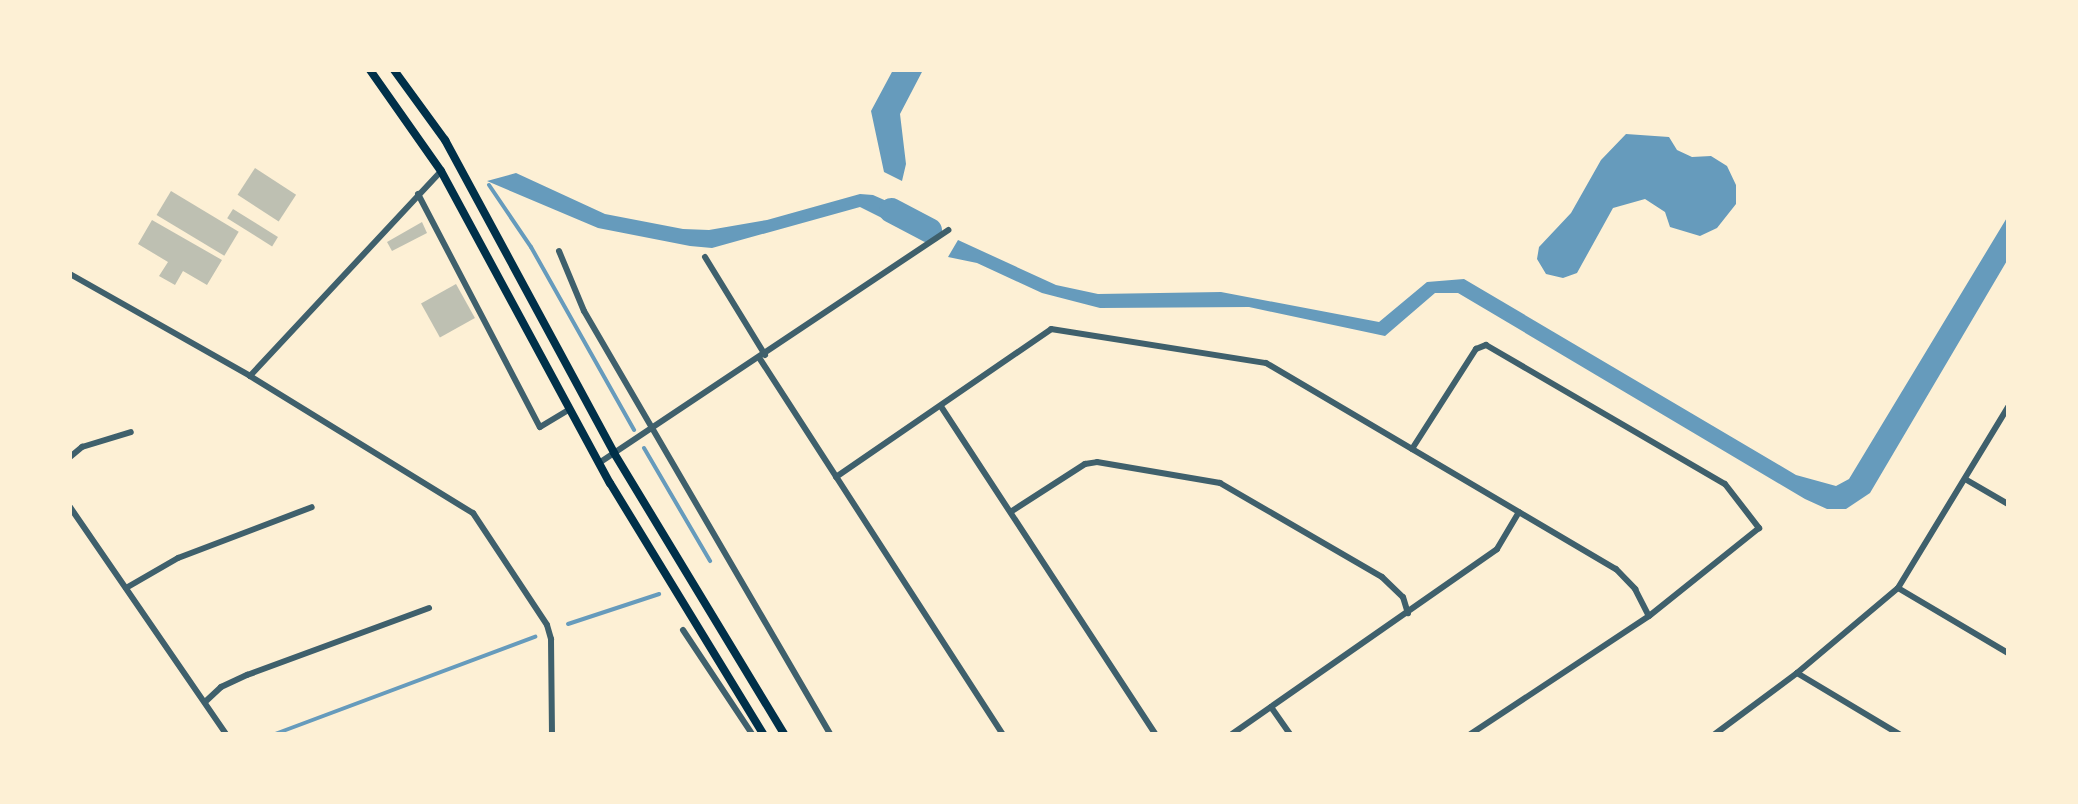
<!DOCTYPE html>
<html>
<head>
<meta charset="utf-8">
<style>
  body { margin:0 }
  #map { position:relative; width:2078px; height:804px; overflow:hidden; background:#fdf0d5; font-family:"DejaVu Sans",sans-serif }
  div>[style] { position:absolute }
  .water>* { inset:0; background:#669bbc }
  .stream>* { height:4px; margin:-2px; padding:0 2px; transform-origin:2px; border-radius:2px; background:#669bbc }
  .river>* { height:25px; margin:-12.5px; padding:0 12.5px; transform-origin:12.5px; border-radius:12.5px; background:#669bbc }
  .building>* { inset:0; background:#bec0b2; transform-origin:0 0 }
  .minor>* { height:6px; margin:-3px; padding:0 3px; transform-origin:3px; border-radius:3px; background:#3f606c }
  .secondary>* { height:8px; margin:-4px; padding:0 4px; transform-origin:4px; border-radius:4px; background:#003049 }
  span { translate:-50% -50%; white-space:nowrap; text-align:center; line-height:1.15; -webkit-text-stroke:8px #fdf0d5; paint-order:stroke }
  .frame { position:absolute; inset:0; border:72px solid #fdf0d5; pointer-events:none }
</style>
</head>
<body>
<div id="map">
  <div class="water">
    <i style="clip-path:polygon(893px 70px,923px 70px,900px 114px,906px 164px,902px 181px,884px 172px,871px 111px)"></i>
    <i style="clip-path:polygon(1626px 134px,1669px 137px,1677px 150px,1692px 157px,1711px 156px,1727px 166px,1736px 185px,1736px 204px,1717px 228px,1700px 236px,1670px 227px,1665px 212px,1645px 199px,1613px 208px,1577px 273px,1563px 278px,1546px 274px,1537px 259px,1539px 247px,1571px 213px,1601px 160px)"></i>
    <i style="clip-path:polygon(516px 173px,605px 214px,683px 229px,709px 230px,767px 220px,860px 194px,873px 195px,925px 218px,912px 233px,860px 207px,712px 248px,690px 246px,598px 228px,487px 181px)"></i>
    <i style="clip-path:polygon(2008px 216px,2008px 259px,1870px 493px,1846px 509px,1827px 509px,1805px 499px,1458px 293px,1435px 293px,1385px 336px,1249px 307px,1100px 308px,1042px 293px,977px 263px,948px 257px,958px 240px,1056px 285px,1098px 294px,1221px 292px,1379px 322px,1427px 282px,1464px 279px,1796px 475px,1836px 486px,1849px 479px)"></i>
  </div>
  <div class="stream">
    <i style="left:489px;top:185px;width:75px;rotate:55.9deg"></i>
    <i style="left:531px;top:247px;width:210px;rotate:60.6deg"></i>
    <i style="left:644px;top:448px;width:131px;rotate:59.7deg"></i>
    <i style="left:568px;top:624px;width:96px;rotate:-18.2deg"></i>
    <i style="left:275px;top:734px;width:278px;rotate:-20.5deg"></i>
  </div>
  <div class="river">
    <i style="left:891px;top:210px;width:43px;rotate:27.8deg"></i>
  </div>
  <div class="building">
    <i style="left:255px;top:168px;width:49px;height:32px;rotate:33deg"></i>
    <i style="left:171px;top:191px;width:79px;height:28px;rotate:31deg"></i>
    <i style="left:233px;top:209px;width:53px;height:11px;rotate:32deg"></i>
    <i style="clip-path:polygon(152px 220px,222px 260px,207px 285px,183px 271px,175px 285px,159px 276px,168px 262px,138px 244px)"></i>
    <i style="clip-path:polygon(422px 222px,427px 233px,392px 251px,387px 242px)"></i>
    <i style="left:456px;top:284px;width:39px;height:40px;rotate:61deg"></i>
  </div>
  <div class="minor">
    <i style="left:418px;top:194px;width:263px;rotate:62.4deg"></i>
    <i style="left:540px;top:427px;width:35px;rotate:-31deg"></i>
    <i style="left:559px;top:251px;width:65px;rotate:67.4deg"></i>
    <i style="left:584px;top:311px;width:489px;rotate:59.8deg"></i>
    <i style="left:705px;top:257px;width:115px;rotate:58.5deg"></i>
    <i style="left:70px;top:274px;width:207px;rotate:29.5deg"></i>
    <i style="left:250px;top:376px;width:262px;rotate:31.6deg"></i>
    <i style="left:473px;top:513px;width:134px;rotate:56.5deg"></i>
    <i style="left:547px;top:625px;width:15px;rotate:74deg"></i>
    <i style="left:551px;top:639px;width:95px;rotate:89.4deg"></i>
    <i style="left:760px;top:359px;width:447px;rotate:57.1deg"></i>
    <i style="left:250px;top:376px;width:280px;rotate:-47deg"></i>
    <i style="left:942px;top:408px;width:389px;rotate:56.8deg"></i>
    <i style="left:1412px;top:449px;width:119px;rotate:-57.4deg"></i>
    <i style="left:1476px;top:349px;width:11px;rotate:-22deg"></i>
    <i style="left:1486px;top:345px;width:276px;rotate:30.2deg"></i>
    <i style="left:1725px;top:484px;width:56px;rotate:52.3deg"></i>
    <i style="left:1759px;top:528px;width:141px;rotate:141.3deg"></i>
    <i style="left:1649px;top:616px;width:214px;rotate:146.5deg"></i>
    <i style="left:70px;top:457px;width:16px;rotate:-40deg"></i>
    <i style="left:82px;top:447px;width:51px;rotate:-17deg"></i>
    <i style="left:599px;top:463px;width:420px;rotate:-33.7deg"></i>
    <i style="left:836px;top:477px;width:261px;rotate:-34.5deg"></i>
    <i style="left:1051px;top:329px;width:218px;rotate:9deg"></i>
    <i style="left:1266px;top:363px;width:406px;rotate:30.5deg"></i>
    <i style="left:1616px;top:569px;width:28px;rotate:46deg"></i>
    <i style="left:1635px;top:589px;width:30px;rotate:63deg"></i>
    <i style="left:1965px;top:479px;width:50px;rotate:30.2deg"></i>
    <i style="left:70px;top:507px;width:275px;rotate:55.5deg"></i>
    <i style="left:1012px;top:511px;width:87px;rotate:-32.8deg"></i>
    <i style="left:1085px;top:464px;width:12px;rotate:-9deg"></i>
    <i style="left:1097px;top:462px;width:125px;rotate:9.7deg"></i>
    <i style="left:1220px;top:483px;width:187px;rotate:30.1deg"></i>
    <i style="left:1382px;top:577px;width:29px;rotate:44deg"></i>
    <i style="left:1403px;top:597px;width:17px;rotate:73deg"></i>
    <i style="left:126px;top:588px;width:60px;rotate:-30deg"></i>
    <i style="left:178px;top:558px;width:143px;rotate:-20.8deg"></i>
    <i style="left:1898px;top:588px;width:128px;rotate:30.6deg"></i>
    <i style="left:683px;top:630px;width:125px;rotate:56.4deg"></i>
    <i style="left:1797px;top:673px;width:119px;rotate:30.9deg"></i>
    <i style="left:205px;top:702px;width:22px;rotate:-43deg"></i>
    <i style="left:221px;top:687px;width:29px;rotate:-25deg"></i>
    <i style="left:247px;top:675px;width:194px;rotate:-20.2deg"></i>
    <i style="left:1271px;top:707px;width:33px;rotate:55deg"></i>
    <i style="left:1232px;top:734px;width:323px;rotate:-34.9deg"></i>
    <i style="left:1497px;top:549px;width:43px;rotate:-59.3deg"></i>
    <i style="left:1715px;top:734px;width:102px;rotate:-36.6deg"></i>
    <i style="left:1797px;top:673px;width:132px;rotate:-40.1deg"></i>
    <i style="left:1898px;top:588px;width:212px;rotate:-58.7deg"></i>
  </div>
  <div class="secondary">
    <i style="left:370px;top:70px;width:123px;rotate:54.9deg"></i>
    <i style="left:441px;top:171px;width:355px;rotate:61.6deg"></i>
    <i style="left:610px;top:483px;width:294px;rotate:58.6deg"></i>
    <i style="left:394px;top:70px;width:87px;rotate:53.9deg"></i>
    <i style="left:445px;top:140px;width:356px;rotate:61.6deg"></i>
    <i style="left:614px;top:453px;width:328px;rotate:58.8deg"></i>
  </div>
  <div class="frame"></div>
</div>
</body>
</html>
